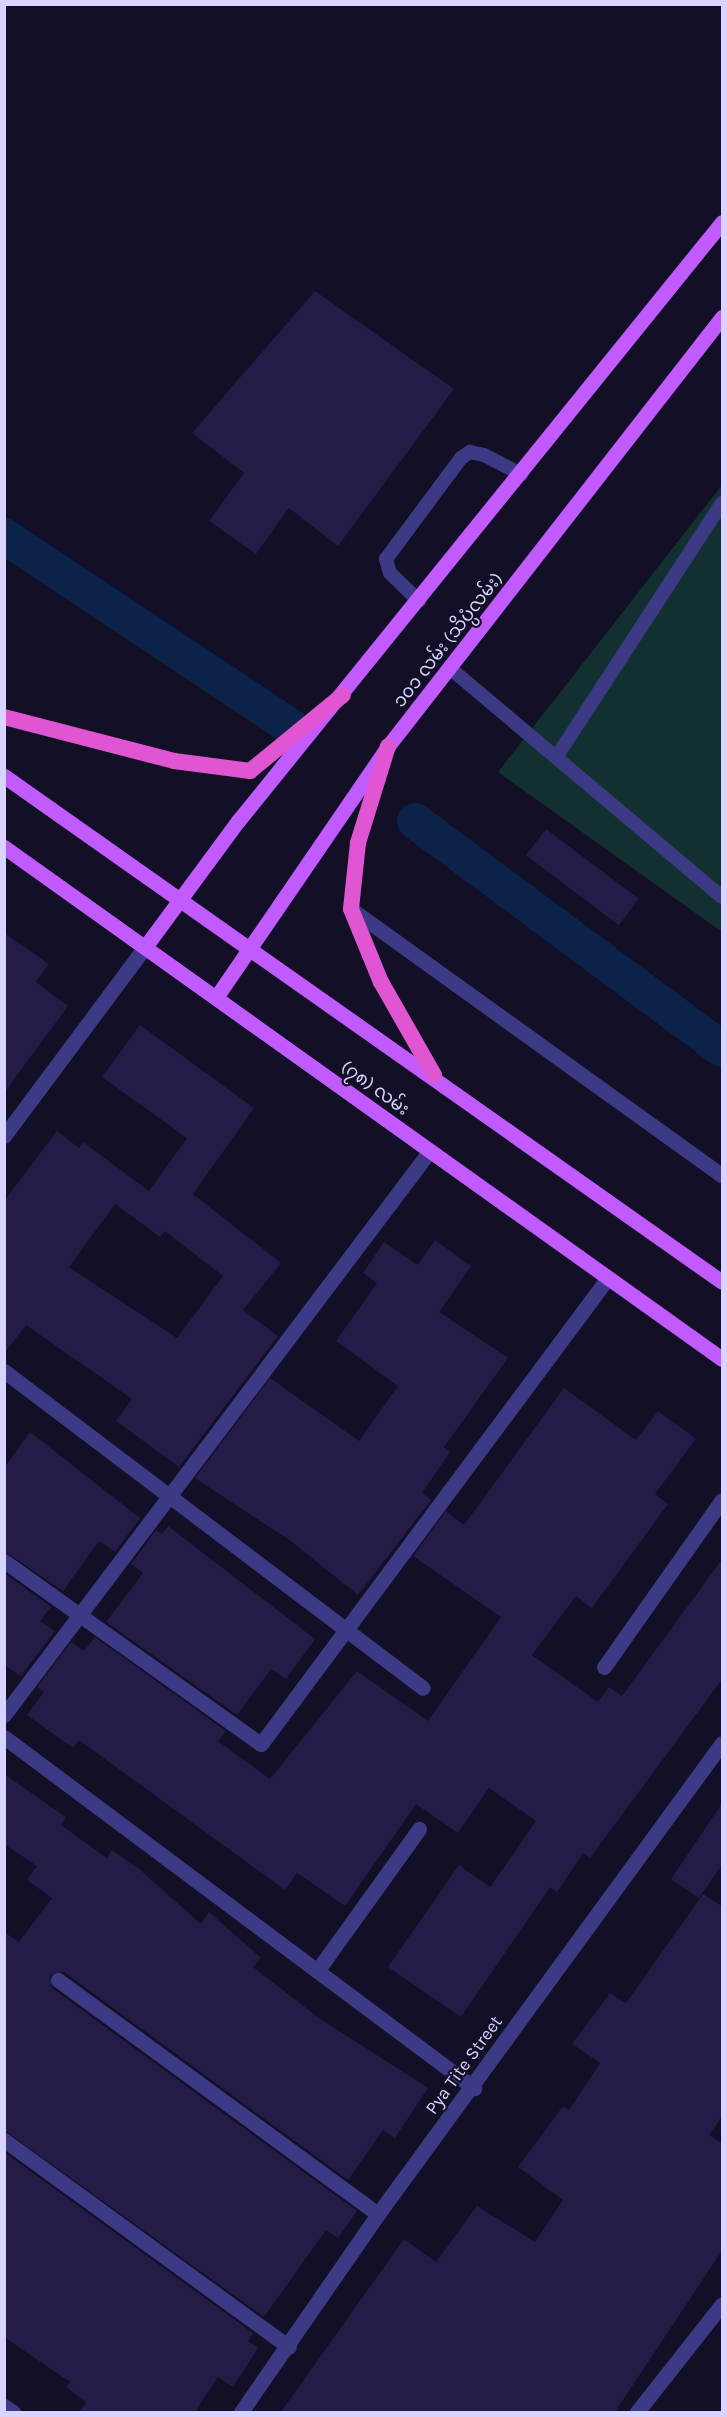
<!DOCTYPE html>
<html>
<head>
<meta charset="utf-8">
<style>
  body { margin:0 }
  #map { position:relative; width:727px; height:2417px; overflow:hidden; background:#130f26; font-family:Karla,"Noto Sans Myanmar",sans-serif }
  div>[style] { position:absolute }
  .green>* { inset:0; background:#12302f }
  .canal>* { height:36px; margin:-18px; padding:0 18px; transform-origin:18px; border-radius:18px; background:#0c2248 }
  .building>* { inset:0; background:#241b47; transform-origin:0 0 }
  .service>* { height:14px; margin:-7px; padding:0 7px; transform-origin:7px; border-radius:7px; background:#3d3a85 }
  .minor>* { height:15px; margin:-7.5px; padding:0 7.5px; transform-origin:7.5px; border-radius:7.5px; background:#3d3a85 }
  .tertiary>* { height:15px; margin:-7.5px; padding:0 7.5px; transform-origin:7.5px; border-radius:7.5px; background:#3d3a85 }
  .primary>* { height:15px; margin:-7.5px; padding:0 7.5px; transform-origin:7.5px; border-radius:7.5px; background:#c25bff }
  .trunk>* { height:16px; margin:-8px; padding:0 8px; transform-origin:8px; border-radius:8px; background:#e055d1 }
  span { translate:-50% -50%; white-space:nowrap; text-align:center; line-height:1.15; -webkit-text-stroke:4.5px #130f26; paint-order:stroke }
  .street-label { font-size:18px; color:#d9d4ff }
  .frame { position:absolute; inset:0; border:6px solid #d9d4ff; pointer-events:none }
</style>
</head>
<body>
<div id="map">
  <div class="green">
    <i style="clip-path:polygon(722px 485px,722px 932px,498px 772px)"></i>
  </div>
  <div class="canal">
    <i style="left:4px;top:536px;width:349px;rotate:33.6deg"></i>
    <i style="left:415px;top:821px;width:382px;rotate:36.6deg"></i>
  </div>
  <div class="building">
    <i style="clip-path:polygon(315px 291px,454px 389px,338px 546px,289px 508px,256px 554px,209px 521px,244px 473px,192px 433px)"></i>
    <i style="left:546px;top:829px;width:116px;height:33px;rotate:37deg"></i>
    <i style="clip-path:polygon(4px 933px,49px 964px,36px 982px,68px 1006px,4px 1093px)"></i>
    <i style="clip-path:polygon(evenodd,140px 1025px,254px 1108px,193px 1194px,281px 1263px,243px 1310px,278px 1336px,179px 1467px,116px 1421px,132px 1399px,26px 1325px,4px 1354px,4px 1201px,57px 1131px,79px 1148px,83px 1142px,149px 1191px,187px 1138px,102px 1077px,140px 1025px,115px 1204px,160px 1237px,165px 1231px,223px 1276px,177px 1338px,69px 1267px,115px 1204px)"></i>
    <i style="clip-path:polygon(435px 1240px,471px 1266px,439px 1312px,508px 1358px,444px 1447px,450px 1452px,422px 1493px,431px 1500px,358px 1595px,292px 1542px,195px 1478px,270px 1378px,359px 1441px,398px 1386px,336px 1341px,377px 1283px,363px 1273px,384px 1242px,418px 1265px)"></i>
    <i style="clip-path:polygon(564px 1388px,636px 1440px,658px 1411px,696px 1439px,655px 1494px,668px 1504px,592px 1608px,576px 1596px,532px 1655px,598px 1702px,609px 1687px,622px 1696px,723px 1558px,723px 1678px,590px 1858px,583px 1853px,557px 1892px,550px 1887px,461px 2017px,388px 1967px,459px 1865px,490px 1887px,536px 1821px,489px 1788px,458px 1833px,416px 1804px,345px 1906px,297px 1873px,285px 1890px,79px 1740px,73px 1748px,27px 1715px,44px 1692px,37px 1687px,71px 1642px,84px 1651px,95px 1637px,226px 1731px,218px 1741px,270px 1779px,357px 1671px,428px 1721px,501px 1617px,413px 1556px,446px 1511px,464px 1525px)"></i>
    <i style="clip-path:polygon(30px 1432px,140px 1518px,115px 1552px,99px 1541px,63px 1591px,4px 1551px,4px 1468px)"></i>
    <i style="clip-path:polygon(168px 1526px,315px 1639px,286px 1679px,271px 1669px,237px 1715px,106px 1622px,143px 1573px,131px 1564px,156px 1530px,162px 1534px)"></i>
    <i style="clip-path:polygon(4px 1573px,51px 1607px,40px 1621px,55px 1631px,21px 1676px,4px 1665px)"></i>
    <i style="clip-path:polygon(4px 1774px,66px 1817px,61px 1825px,107px 1858px,112px 1850px,138px 1868px,201px 1924px,209px 1912px,261px 1958px,253px 1967px,319px 2018px,428px 2088px,395px 2138px,383px 2130px,348px 2180px,64px 1972px,50px 1975px,52px 1988px,357px 2211px,338px 2238px,326px 2230px,264px 2317px,4px 2130px,4px 1932px,19px 1942px,52px 1898px,27px 1880px,37px 1866px,4px 1844px)"></i>
    <i style="clip-path:polygon(723px 1802px,723px 1863px,699px 1898px,671px 1879px)"></i>
    <i style="clip-path:polygon(703px 1894px,723px 1907px,723px 2115px,709px 2135px,723px 2144px,723px 2249px,615px 2412px,281px 2412px,404px 2239px,436px 2262px,477px 2206px,535px 2242px,563px 2200px,518px 2167px,563px 2106px,569px 2110px,600px 2063px,572px 2044px,610px 1993px,626px 2003px)"></i>
    <i style="clip-path:polygon(4px 2152px,253px 2333px,248px 2341px,258px 2348px,233px 2387px,218px 2377px,195px 2412px,79px 2412px,86px 2402px,66px 2387px,70px 2382px,4px 2337px)"></i>
  </div>
  <div class="service">
    <i style="left:419px;top:601px;width:40px;rotate:-136deg"></i>
    <i style="left:390px;top:573px;width:15px;rotate:-106deg"></i>
    <i style="left:386px;top:559px;width:126px;rotate:-53.4deg"></i>
    <i style="left:461px;top:458px;width:11px;rotate:-34deg"></i>
    <i style="left:470px;top:452px;width:14px;rotate:12deg"></i>
    <i style="left:484px;top:455px;width:42px;rotate:27.2deg"></i>
    <i style="left:451px;top:669px;width:354px;rotate:40.1deg"></i>
    <i style="left:557px;top:756px;width:302px;rotate:-56.9deg"></i>
  </div>
  <div class="minor">
    <i style="left:351px;top:909px;width:457px;rotate:35.7deg"></i>
    <i style="left:4px;top:1136px;width:236px;rotate:-53.3deg"></i>
    <i style="left:4px;top:1371px;width:525px;rotate:37.11deg"></i>
    <i style="left:4px;top:1561px;width:315px;rotate:35.5deg"></i>
    <i style="left:261px;top:1744px;width:580px;rotate:-53.35deg"></i>
    <i style="left:604px;top:1667px;width:204px;rotate:-54.8deg"></i>
    <i style="left:4px;top:1715px;width:705px;rotate:-52.95deg"></i>
    <i style="left:4px;top:1737px;width:587px;rotate:36.75deg"></i>
    <i style="left:317px;top:1971px;width:175px;rotate:-54.3deg"></i>
    <i style="left:58px;top:1980px;width:396px;rotate:36.2deg"></i>
    <i style="left:4px;top:2140px;width:352px;rotate:36deg"></i>
    <i style="left:4px;top:2406px;width:11px;rotate:34deg"></i>
    <i style="left:637px;top:2412px;width:137px;rotate:-51.8deg"></i>
  </div>
  <div class="tertiary">
    <i style="left:241px;top:2412px;width:241px;rotate:-55.3deg"></i>
    <i style="left:378px;top:2214px;width:583px;rotate:-53.86deg"></i>
  </div>
  <div class="primary">
    <i style="left:4px;top:776px;width:878px;rotate:35.17deg"></i>
    <i style="left:4px;top:847px;width:882px;rotate:35.49deg"></i>
    <i style="left:145px;top:947px;width:157px;rotate:-53.6deg"></i>
    <i style="left:238px;top:821px;width:770px;rotate:-51.06deg"></i>
    <i style="left:217px;top:996px;width:303px;rotate:-55.6deg"></i>
    <i style="left:388px;top:746px;width:544px;rotate:-52.1deg"></i>
  </div>
  <div class="trunk">
    <i style="left:4px;top:717px;width:176px;rotate:14.5deg"></i>
    <i style="left:174px;top:761px;width:77px;rotate:7.5deg"></i>
    <i style="left:250px;top:771px;width:120px;rotate:-39.3deg"></i>
    <i style="left:388px;top:746px;width:102px;rotate:107.2deg"></i>
    <i style="left:358px;top:843px;width:66px;rotate:96.1deg"></i>
    <i style="left:351px;top:909px;width:79px;rotate:67.7deg"></i>
    <i style="left:381px;top:982px;width:107px;rotate:60.3deg"></i>
  </div>
  <div class="street-label">
    <span style="left:448px;top:640px;rotate:-52deg">၁၀၁ လမ်း (သိပ္ပံလမ်း)</span>
    <span style="left:375px;top:1088px;rotate:36deg">(၇၈) လမ်း</span>
    <span style="left:464px;top:2065px;rotate:-54deg">Pya Tite Street</span>
  </div>
  <div class="frame"></div>
</div>
</body>
</html>
